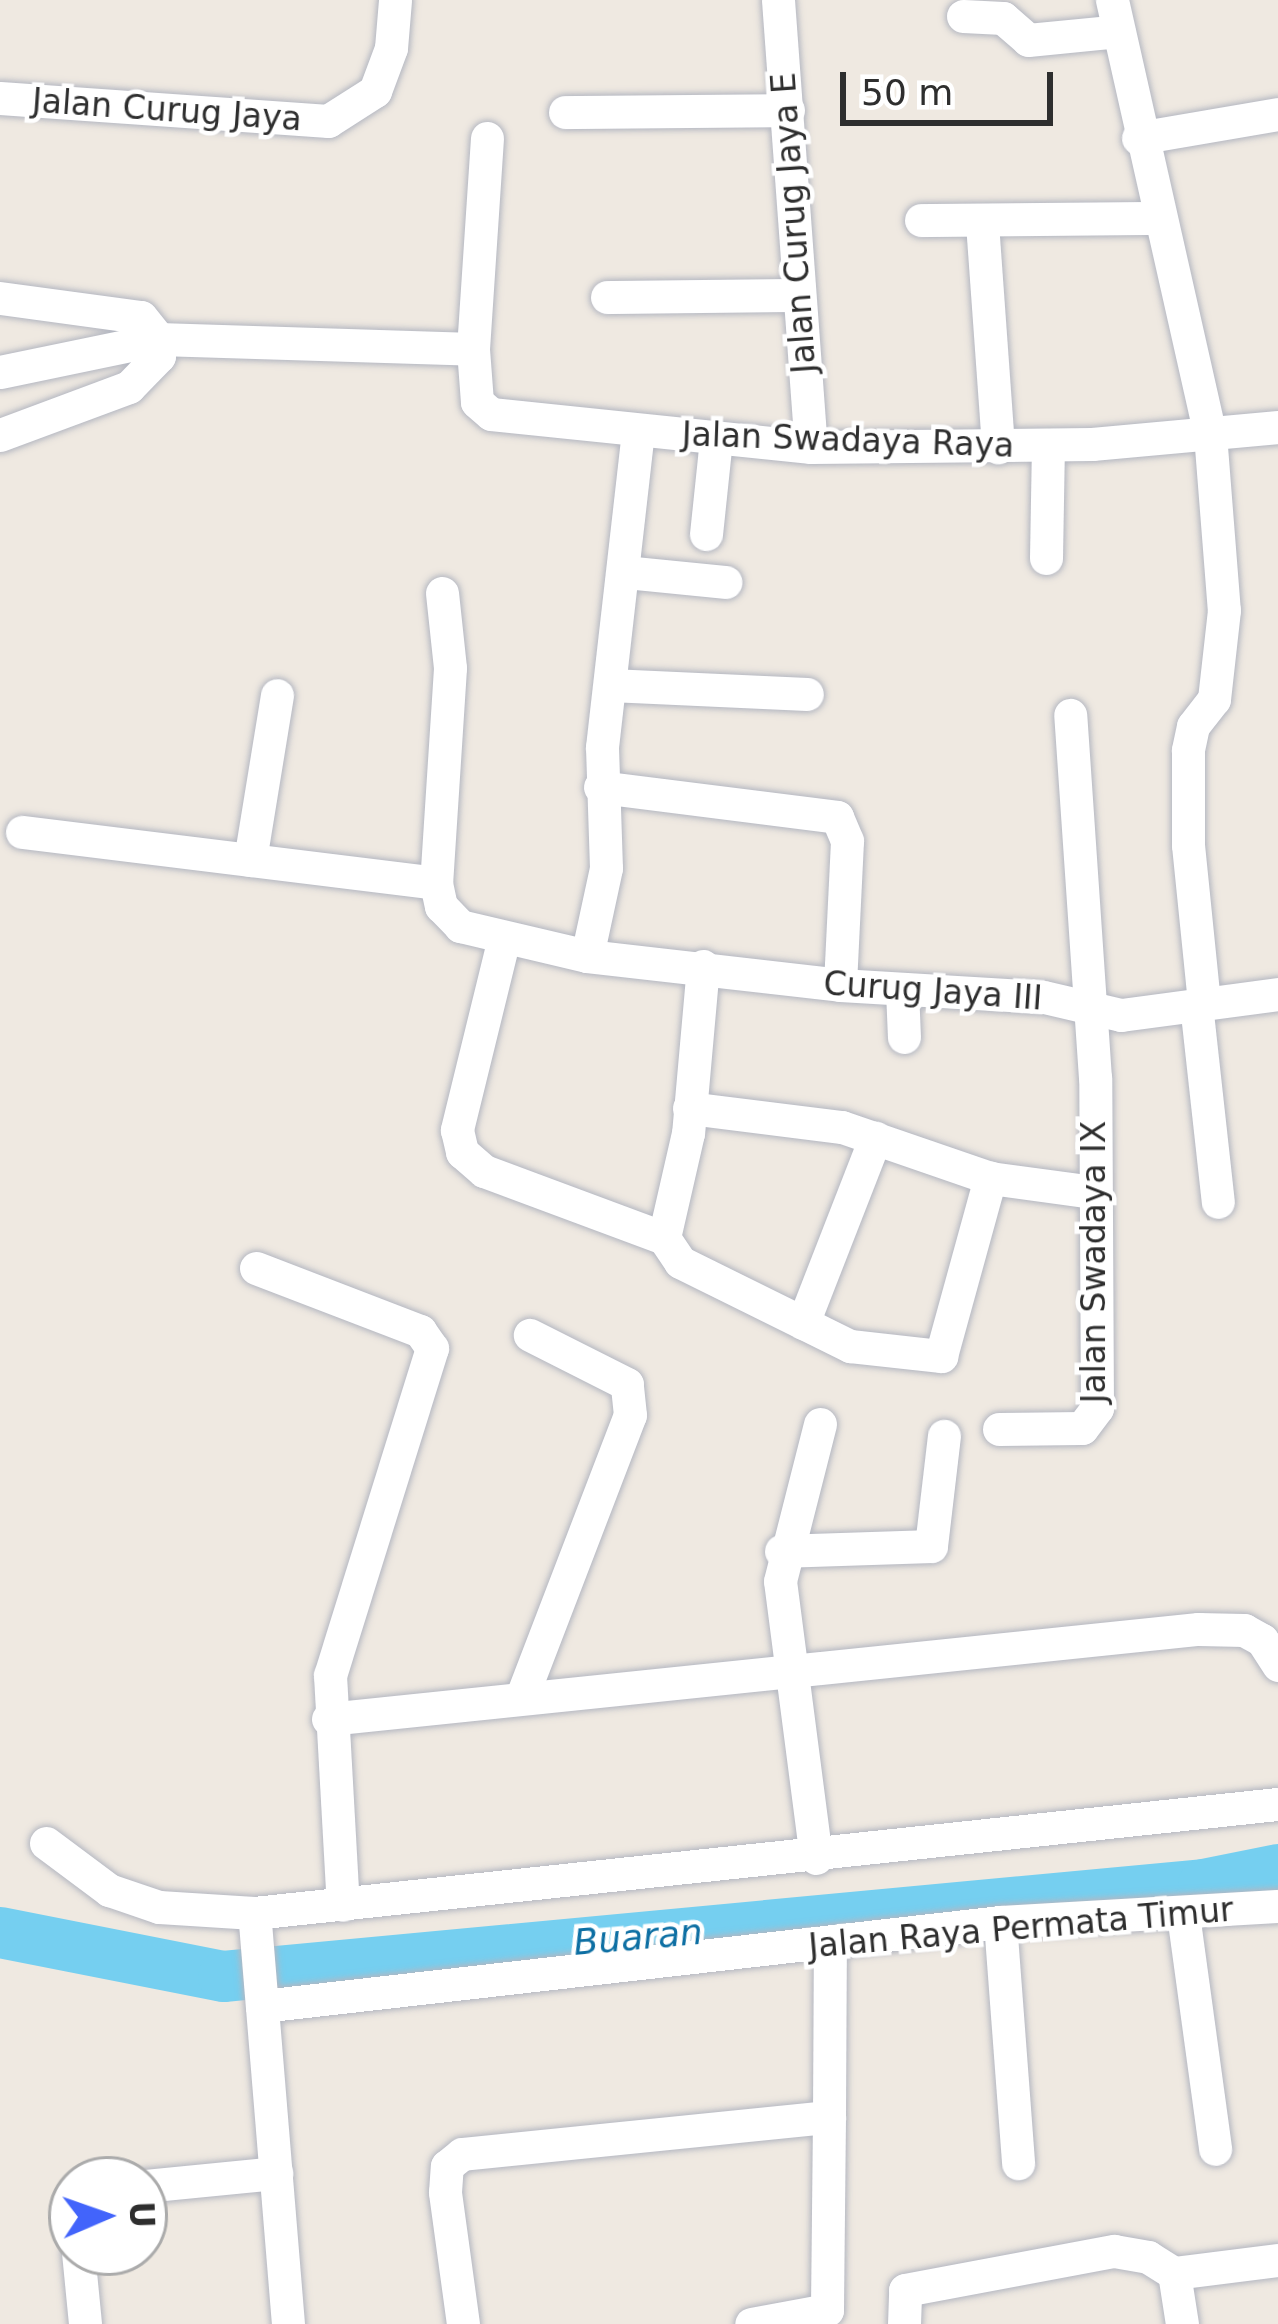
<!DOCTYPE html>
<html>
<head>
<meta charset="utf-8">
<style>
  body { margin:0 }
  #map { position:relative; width:1278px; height:2324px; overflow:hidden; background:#efe9e1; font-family:"DejaVu Sans",sans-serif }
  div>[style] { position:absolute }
  .river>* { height:51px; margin:-25.5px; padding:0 25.5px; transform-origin:25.5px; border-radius:25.5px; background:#75cff0 }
  .roads { filter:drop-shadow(0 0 3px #b4b7c1) drop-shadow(0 0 3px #b4b7c1) }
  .minor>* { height:33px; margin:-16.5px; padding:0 16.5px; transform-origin:16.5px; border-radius:16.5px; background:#fff }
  span { translate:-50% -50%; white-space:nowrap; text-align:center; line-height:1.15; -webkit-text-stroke:9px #fff; paint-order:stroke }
  .street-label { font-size:33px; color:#2e2e2e }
  .water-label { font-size:36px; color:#0d6fa3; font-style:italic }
  .north { position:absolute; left:48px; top:2156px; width:120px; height:120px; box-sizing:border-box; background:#fff; border:3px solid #ababab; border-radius:50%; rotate:88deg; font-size:33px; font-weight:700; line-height:48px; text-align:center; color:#2e2e2e }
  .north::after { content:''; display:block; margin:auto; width:42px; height:54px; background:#4264fb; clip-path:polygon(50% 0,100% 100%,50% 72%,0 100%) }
  .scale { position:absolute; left:840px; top:72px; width:213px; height:54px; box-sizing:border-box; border:6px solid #2e2e2e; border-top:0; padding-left:15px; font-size:36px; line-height:42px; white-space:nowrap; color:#2e2e2e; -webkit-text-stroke:9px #fff; paint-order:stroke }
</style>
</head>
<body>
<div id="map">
  <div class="river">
    <i style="left:0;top:1932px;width:227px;rotate:11.2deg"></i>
    <i style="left:223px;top:1976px;width:984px;rotate:-5.36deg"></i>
    <i style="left:1203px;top:1884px;width:76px;rotate:-11.3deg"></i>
  </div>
  <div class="roads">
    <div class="minor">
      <i style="left:778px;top:0;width:448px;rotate:85.8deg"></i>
      <i style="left:1112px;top:0;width:445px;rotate:77.3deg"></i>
      <i style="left:1210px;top:434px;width:177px;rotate:85.5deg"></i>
      <i style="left:1224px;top:610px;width:90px;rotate:96.4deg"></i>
      <i style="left:1214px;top:699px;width:34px;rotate:128deg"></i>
      <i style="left:1193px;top:726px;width:25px;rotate:102deg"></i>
      <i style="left:1188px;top:750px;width:95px;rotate:90deg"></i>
      <i style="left:1188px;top:845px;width:159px;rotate:84.2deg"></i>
      <i style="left:963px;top:16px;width:40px;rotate:2.9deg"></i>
      <i style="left:1003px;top:18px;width:33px;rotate:41deg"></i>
      <i style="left:1028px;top:40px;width:91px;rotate:-5.6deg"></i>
      <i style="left:0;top:98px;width:329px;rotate:4deg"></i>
      <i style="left:328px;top:121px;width:56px;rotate:-32.6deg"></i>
      <i style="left:375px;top:91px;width:46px;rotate:-69.6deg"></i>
      <i style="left:391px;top:48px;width:48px;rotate:-85.2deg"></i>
      <i style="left:565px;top:112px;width:223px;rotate:-0.5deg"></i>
      <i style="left:487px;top:138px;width:211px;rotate:93.8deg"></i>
      <i style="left:473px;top:349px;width:53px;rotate:85.7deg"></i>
      <i style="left:477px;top:402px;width:18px;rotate:41deg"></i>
      <i style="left:491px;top:414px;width:322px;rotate:5.9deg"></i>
      <i style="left:811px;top:447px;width:281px;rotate:-0.6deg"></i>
      <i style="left:1092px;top:444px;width:187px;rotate:-5.2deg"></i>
      <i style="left:1138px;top:138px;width:142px;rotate:-9.7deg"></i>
      <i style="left:921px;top:220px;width:237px;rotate:-0.5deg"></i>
      <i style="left:982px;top:223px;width:225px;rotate:85.9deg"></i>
      <i style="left:607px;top:297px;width:190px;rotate:-0.6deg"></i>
      <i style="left:0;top:298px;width:142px;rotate:7.7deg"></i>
      <i style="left:141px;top:317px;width:28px;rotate:51deg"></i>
      <i style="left:159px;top:339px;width:17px;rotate:90deg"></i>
      <i style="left:159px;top:356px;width:43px;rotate:134.1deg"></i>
      <i style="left:129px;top:387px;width:138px;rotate:159.6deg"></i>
      <i style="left:0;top:372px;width:162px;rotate:-11.7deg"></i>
      <i style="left:159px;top:339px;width:314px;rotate:1.8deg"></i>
      <i style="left:706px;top:534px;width:96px;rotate:-84deg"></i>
      <i style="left:1046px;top:558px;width:113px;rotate:-89deg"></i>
      <i style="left:625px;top:572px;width:101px;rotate:5.7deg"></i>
      <i style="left:442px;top:593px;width:75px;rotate:83.9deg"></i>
      <i style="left:450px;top:668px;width:215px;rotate:93.7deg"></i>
      <i style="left:436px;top:883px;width:24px;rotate:78deg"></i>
      <i style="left:441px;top:906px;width:28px;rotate:46deg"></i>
      <i style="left:460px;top:926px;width:130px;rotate:13.3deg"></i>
      <i style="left:587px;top:956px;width:255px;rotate:6.5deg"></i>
      <i style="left:840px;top:985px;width:204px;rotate:3.4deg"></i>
      <i style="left:1044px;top:997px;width:79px;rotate:13.2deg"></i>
      <i style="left:1121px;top:1015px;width:158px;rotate:-7.6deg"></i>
      <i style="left:610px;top:685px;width:197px;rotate:2.6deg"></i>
      <i style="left:600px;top:787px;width:239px;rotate:7.2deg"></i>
      <i style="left:837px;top:817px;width:26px;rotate:67deg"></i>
      <i style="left:847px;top:841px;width:144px;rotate:92.8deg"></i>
      <i style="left:22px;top:832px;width:417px;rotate:7deg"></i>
      <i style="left:250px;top:860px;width:167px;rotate:-80.7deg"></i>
      <i style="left:504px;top:938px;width:198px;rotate:103.8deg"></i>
      <i style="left:457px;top:1130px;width:23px;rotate:77deg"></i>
      <i style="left:462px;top:1152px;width:29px;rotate:41deg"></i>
      <i style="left:484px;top:1171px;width:192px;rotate:20.4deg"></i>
      <i style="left:587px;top:956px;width:90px;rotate:-77.8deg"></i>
      <i style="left:606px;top:868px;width:121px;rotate:-91.9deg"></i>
      <i style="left:602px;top:747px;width:316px;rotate:-83.5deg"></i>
      <i style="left:703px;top:966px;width:168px;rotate:95.1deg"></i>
      <i style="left:688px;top:1133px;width:108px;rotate:102.9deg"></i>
      <i style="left:664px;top:1238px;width:29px;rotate:56deg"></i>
      <i style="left:680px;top:1262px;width:190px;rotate:26.3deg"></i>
      <i style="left:850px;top:1346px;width:92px;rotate:6.3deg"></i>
      <i style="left:941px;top:1356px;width:185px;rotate:-74.6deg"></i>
      <i style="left:902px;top:990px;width:47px;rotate:87.6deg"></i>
      <i style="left:1196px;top:1004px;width:199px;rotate:83.7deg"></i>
      <i style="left:689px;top:1108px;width:154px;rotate:7.1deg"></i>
      <i style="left:842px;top:1127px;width:157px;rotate:19deg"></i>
      <i style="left:990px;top:1178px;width:105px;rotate:7.7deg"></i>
      <i style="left:256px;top:1268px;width:176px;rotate:21deg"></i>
      <i style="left:420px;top:1331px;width:21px;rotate:55deg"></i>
      <i style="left:432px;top:1348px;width:343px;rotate:107.3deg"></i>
      <i style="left:330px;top:1675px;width:230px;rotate:86.8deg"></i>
      <i style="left:803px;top:1323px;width:199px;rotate:-68.7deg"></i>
      <i style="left:999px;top:1429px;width:83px;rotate:-0.7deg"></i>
      <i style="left:1082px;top:1428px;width:25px;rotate:-53deg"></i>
      <i style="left:1097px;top:1408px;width:330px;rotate:-90.3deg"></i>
      <i style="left:1095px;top:1078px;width:364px;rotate:-93.9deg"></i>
      <i style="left:781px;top:1551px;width:150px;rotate:-1.9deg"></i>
      <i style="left:931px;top:1546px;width:111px;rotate:-83.3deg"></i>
      <i style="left:522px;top:1696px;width:301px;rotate:-69deg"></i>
      <i style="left:630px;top:1415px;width:31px;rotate:-96deg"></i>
      <i style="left:627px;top:1384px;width:109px;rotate:-153.2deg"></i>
      <i style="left:328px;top:1719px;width:875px;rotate:-5.91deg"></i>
      <i style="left:1198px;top:1629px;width:46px;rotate:1.2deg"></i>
      <i style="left:1244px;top:1630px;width:21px;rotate:29deg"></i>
      <i style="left:1262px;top:1640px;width:30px;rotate:57deg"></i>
      <i style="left:46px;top:1843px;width:79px;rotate:36.7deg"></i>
      <i style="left:109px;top:1890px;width:53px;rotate:18.8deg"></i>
      <i style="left:159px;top:1907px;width:95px;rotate:3.6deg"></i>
      <i style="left:816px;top:1858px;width:279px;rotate:-97.4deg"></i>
      <i style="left:780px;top:1581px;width:162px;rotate:-75.7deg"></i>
      <i style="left:1183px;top:1914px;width:237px;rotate:82.2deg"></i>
      <i style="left:1000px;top:1922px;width:242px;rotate:85.7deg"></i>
      <i style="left:262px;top:2006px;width:743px;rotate:-6.49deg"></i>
      <i style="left:1000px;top:1922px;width:278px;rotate:-3.3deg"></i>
      <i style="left:829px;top:2117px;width:175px;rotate:-89.7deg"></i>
      <i style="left:144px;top:2186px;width:133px;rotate:-5.6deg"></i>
      <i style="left:78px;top:2252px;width:72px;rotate:84.4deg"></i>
      <i style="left:1174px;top:2273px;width:105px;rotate:-7.1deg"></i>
      <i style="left:288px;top:2324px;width:412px;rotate:-94.7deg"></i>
      <i style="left:254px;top:1913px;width:1030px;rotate:-6.08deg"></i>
      <i style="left:463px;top:2324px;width:133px;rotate:-97.8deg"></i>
      <i style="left:445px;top:2192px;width:26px;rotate:-86deg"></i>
      <i style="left:447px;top:2166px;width:19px;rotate:-39deg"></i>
      <i style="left:462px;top:2154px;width:369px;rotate:-5.8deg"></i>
      <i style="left:829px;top:2117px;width:193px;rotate:90.6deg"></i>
      <i style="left:827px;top:2310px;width:77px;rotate:169.6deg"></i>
      <i style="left:904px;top:2324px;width:34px;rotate:-88deg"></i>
      <i style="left:905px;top:2290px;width:213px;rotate:-10.6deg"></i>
      <i style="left:1114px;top:2251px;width:35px;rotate:10deg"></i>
      <i style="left:1148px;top:2257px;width:31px;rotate:32deg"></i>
      <i style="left:1174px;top:2273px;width:52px;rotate:81.1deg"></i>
    </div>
  </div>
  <div class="street-label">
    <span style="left:167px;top:110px;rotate:4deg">Jalan Curug Jaya</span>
    <span style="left:794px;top:223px;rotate:-94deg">Jalan Curug Jaya E</span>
    <span style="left:848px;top:440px;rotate:2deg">Jalan Swadaya Raya</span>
    <span style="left:933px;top:991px;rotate:4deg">Curug Jaya III</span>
    <span style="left:1094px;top:1262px;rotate:-90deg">Jalan Swadaya IX</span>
    <span style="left:1021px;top:1928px;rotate:-5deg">Jalan Raya Permata Timur</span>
  </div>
  <div class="water-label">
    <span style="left:638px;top:1937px;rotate:-5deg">Buaran</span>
  </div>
  <div class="north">U</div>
  <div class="scale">50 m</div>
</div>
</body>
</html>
